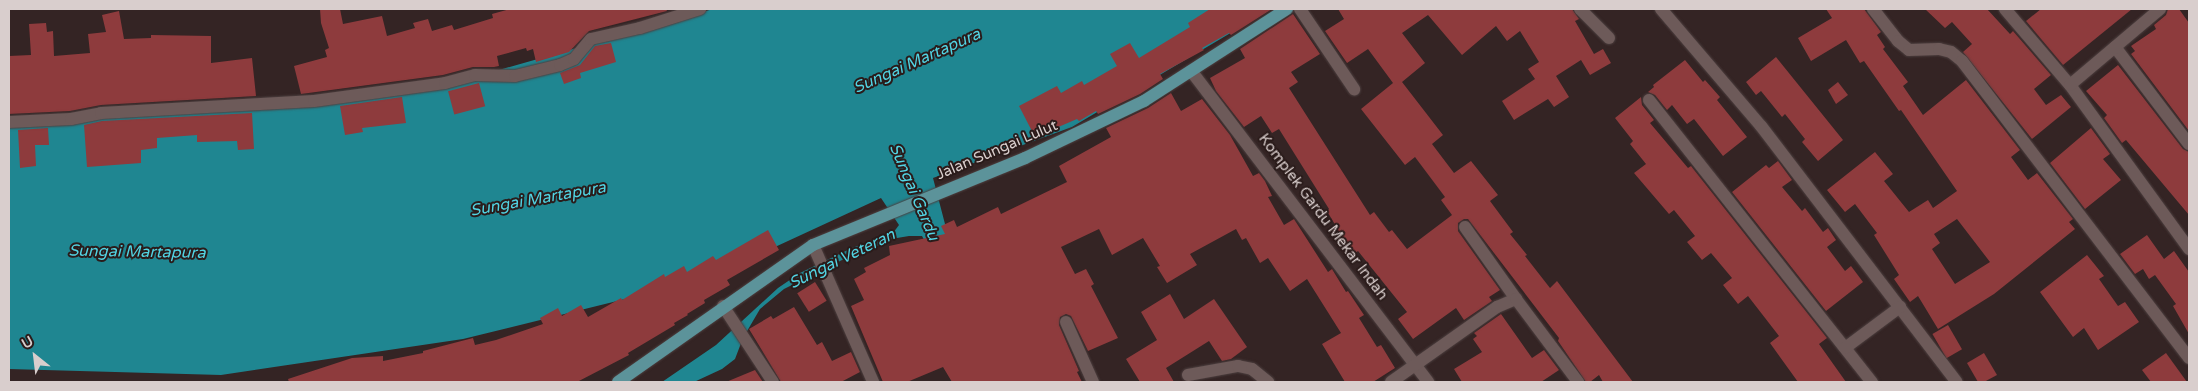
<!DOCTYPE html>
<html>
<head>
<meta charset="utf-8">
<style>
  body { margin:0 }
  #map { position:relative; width:2198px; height:391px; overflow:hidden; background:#342424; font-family:"Varela Round",sans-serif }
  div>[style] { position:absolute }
  .water>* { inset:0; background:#1f8691 }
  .building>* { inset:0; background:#8e3b3d; transform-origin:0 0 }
  .roads { filter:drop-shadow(0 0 1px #4c3f3f) drop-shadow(0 0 1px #4c3f3f) }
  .minor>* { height:12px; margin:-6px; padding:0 6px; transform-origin:6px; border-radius:6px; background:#6d5a59 }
  .major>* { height:12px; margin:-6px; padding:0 6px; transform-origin:6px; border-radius:6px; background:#5c939a }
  span { translate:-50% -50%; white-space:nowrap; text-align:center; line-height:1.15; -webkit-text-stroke:4px #2a1b1a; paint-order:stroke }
  .street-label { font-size:15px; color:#d9cecd }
  .water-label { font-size:16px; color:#52d4e3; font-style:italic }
  .frame { position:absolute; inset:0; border:10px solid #d9cecd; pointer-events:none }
  .north { position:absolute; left:10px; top:331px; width:50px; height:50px; -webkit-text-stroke:4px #2a1b1a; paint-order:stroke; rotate:331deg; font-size:14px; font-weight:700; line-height:20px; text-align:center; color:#d9cecd }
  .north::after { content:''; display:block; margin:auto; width:18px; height:22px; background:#d9cecd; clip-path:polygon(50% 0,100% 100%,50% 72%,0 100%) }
</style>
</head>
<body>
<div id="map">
  <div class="water">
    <i style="clip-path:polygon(713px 9px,1271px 9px,1072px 127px,933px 178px,945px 224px,1033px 331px,1058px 382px,1035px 382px,1017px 351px,949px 286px,922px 236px,909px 236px,885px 240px,884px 244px,852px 255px,784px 289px,760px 309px,743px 338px,735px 359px,722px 369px,694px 382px,662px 382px,716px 345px,778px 288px,800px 273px,852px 248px,893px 233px,899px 225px,881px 198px,706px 279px,463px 339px,221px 375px,9px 369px,9px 121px,271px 105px,492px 72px)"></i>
  </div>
  <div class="building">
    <i style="clip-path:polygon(320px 9px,340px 9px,343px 24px,382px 16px,387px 36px,415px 28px,413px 23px,428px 19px,432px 31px,452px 25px,454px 30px,493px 18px,492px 14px,510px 9px,666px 9px,667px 11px,589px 31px,569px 52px,536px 62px,533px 49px,527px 51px,526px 48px,497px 56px,499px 66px,494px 67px,473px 67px,443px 75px,301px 94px,294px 66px,327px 57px,325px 50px,329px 48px,321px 23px)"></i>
    <i style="clip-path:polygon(1210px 9px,1272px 9px,1231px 35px,1229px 33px,1202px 48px,1204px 50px,1160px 74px,1163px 79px,1140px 94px,1098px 114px,1096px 111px,1079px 121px,1077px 119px,1035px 137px,1019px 106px,1057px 86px,1061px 93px,1082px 81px,1084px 85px,1117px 66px,1110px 54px,1130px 43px,1139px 58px,1190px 27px,1188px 23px)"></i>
    <i style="clip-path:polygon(1338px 9px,1572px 9px,1579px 19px,1575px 21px,1594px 54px,1603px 49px,1611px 63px,1590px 75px,1581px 60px,1556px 76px,1569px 97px,1554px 107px,1548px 99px,1514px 120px,1502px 101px,1535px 79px,1528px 69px,1539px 62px,1520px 31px,1507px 41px,1496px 26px,1462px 55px,1428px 15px,1402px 33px,1425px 63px,1402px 82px,1443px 135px,1432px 144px,1454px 173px,1471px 161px,1498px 195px,1490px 201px,1513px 232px,1510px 234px,1527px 255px,1525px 256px,1550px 288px,1557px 281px,1633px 382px,1603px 382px,1599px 375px,1590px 382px,1586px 382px,1558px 341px,1559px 338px,1468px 219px,1464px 219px,1458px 223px,1458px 231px,1500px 290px,1489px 297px,1492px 301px,1464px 320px,1456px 308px,1413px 339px,1398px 319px,1407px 312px,1358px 251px,1354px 254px,1344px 240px,1327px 211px,1329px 209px,1279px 129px,1272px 133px,1261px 116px,1244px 127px,1216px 91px,1210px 78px,1245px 58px,1240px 49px,1293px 14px,1320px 54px,1291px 72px,1298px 82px,1289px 88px,1370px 215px,1374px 212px,1389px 232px,1392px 230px,1407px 249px,1452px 215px,1441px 200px,1445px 197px,1415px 157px,1405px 165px,1361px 109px,1393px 83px,1368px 49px,1347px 63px,1325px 31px,1344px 19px)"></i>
    <i style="clip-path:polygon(evenodd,1826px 9px,1864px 9px,1881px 32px,1877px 35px,1885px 47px,1883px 49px,1908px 82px,1903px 86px,1923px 115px,1966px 80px,2020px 150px,2011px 157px,2028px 180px,2037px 173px,2073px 219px,2069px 222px,2075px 229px,1994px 294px,1938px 329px,1918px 296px,1910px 302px,1894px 279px,1899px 275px,1874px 235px,1877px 233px,1855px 204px,1845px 212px,1827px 190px,1875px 152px,1893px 174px,1884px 181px,1909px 212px,1928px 200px,1933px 208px,1957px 191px,1901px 110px,1899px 111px,1864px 61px,1860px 63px,1846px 40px,1811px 61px,1798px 38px,1832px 18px,1826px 9px,1957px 219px,1990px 262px,1955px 284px,1932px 249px,1940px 243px,1934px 234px,1957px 219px)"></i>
    <i style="clip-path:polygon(1925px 9px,1987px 9px,2010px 34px,2013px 31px,2051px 75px,2034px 89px,2046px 105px,2061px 95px,2071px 107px,2032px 139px,1963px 52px,1972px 44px,1952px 22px,1945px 28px)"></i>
    <i style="clip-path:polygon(2041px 9px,2132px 9px,2063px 65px,2026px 21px)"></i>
    <i style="clip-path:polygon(2168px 9px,2179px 9px,2189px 23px,2189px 131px,2131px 54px,2135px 51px,2131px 46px,2156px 29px,2154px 25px,2166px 15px)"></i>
    <i style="clip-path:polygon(119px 11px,124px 39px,151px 38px,151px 35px,211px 36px,211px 63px,252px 58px,256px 96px,101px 105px,70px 111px,9px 114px,9px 56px,31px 55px,29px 24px,46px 23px,47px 32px,53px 31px,54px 56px,90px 53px,88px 34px,106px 32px,102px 15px)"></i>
    <i style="clip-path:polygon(611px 43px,616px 62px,580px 73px,581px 78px,564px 84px,560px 73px,580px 65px,595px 46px)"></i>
    <i style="clip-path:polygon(1776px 57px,1843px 140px,1818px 161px,1802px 142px,1805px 139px,1785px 114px,1782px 117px,1761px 91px,1756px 95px,1746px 82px)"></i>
    <i style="clip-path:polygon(1685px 60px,1703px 82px,1705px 80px,1720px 97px,1717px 100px,1747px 137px,1723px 156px,1694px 119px,1687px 124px,1672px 105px,1667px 110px,1655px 95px,1648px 92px,1654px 87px,1653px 85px)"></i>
    <i style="clip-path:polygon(2118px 65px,2183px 149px,2189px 152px,2189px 215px,2126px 140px,2122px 143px,2104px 118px,2107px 115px,2086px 91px)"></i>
    <i style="clip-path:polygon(1838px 82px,1848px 95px,1836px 104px,1828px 90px)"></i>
    <i style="left:479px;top:83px;width:24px;height:32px;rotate:75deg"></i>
    <i style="clip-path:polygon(1171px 93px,1181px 111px,1202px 99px,1230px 135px,1253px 176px,1259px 173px,1265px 181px,1272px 196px,1268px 197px,1284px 225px,1294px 219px,1328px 272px,1332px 269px,1346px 292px,1348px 291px,1364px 315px,1359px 318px,1377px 347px,1381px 345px,1395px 368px,1373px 382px,1345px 382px,1322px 344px,1341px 333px,1307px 279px,1290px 291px,1268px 258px,1260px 263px,1246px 238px,1242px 240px,1236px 229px,1190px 254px,1197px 265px,1167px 283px,1157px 267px,1160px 266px,1143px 238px,1112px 255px,1099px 229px,1061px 247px,1075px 274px,1086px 269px,1094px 284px,1091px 286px,1118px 338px,1088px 351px,1071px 316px,1066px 314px,1060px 317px,1059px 325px,1079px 371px,1077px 372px,1082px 382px,952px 382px,943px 367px,907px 382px,883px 382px,851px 306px,864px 300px,854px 279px,866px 272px,864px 268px,890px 255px,889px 246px,945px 234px,941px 226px,954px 220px,957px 227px,998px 207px,1001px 214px,1067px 182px,1059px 166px,1111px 137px,1106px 128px,1148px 108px)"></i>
    <i style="clip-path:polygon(402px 97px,406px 123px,362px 128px,363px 132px,345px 135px,340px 106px)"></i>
    <i style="clip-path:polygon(1641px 97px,1642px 105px,1654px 120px,1650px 123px,1688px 168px,1691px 166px,1827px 338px,1819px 344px,1846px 382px,1798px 382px,1770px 343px,1779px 336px,1748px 296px,1738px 304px,1723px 285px,1732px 278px,1711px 253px,1702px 260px,1687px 242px,1695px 236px,1674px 210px,1669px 214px,1634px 173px,1646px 164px,1630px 144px,1633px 141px,1615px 118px)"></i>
    <i style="clip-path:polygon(252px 113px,254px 149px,238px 150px,237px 141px,197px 142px,197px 135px,157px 138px,157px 148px,141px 150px,141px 163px,87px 167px,84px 125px,102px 121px)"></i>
    <i style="clip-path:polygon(48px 128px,49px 145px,35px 145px,36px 166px,20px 168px,18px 130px)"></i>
    <i style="clip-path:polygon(2091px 128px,2110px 154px,2103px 159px,2121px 180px,2085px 209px,2050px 163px)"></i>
    <i style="clip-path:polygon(1778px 161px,1792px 180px,1782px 187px,1802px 211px,1805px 208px,1823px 232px,1828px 228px,1836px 240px,1827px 247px,1845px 271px,1851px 266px,1863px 282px,1826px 311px,1732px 192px,1766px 165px,1769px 168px)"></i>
    <i style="clip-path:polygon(768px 230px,779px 250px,727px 280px,730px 285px,704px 300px,705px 303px,687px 314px,688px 315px,674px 323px,675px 325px,628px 353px,629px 355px,577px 382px,289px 382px,288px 379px,352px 358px,383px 356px,383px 361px,423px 353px,423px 351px,473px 338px,475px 345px,496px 340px,543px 324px,540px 318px,558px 308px,562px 316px,581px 305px,588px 317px,621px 298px,622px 300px,664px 274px,665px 277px,684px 266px,687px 272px,713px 256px,716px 260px)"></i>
    <i style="clip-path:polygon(2147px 235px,2164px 259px,2174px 251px,2189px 272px,2189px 334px,2173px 306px,2176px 304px,2155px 275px,2149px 279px,2143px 269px,2135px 274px,2120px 254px)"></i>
    <i style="clip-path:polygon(2087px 255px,2104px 276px,2099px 279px,2118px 306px,2125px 302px,2139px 322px,2098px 350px,2084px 328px,2073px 337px,2040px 292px)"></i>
    <i style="left:815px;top:282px;width:22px;height:21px;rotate:58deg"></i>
    <i style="clip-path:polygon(1170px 294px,1184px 319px,1214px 299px,1247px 347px,1231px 359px,1222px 361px,1209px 341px,1166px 368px,1174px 382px,1140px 382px,1126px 359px,1157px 340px,1141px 312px)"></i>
    <i style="clip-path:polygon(794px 307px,817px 345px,822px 342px,832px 361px,851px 352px,860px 372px,841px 382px,781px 382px,749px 329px,771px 316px,773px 319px)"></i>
    <i style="clip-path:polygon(1501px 314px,1532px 358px,1544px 350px,1559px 370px,1541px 382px,1462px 382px,1454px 369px,1482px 352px,1473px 339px,1477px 336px,1474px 333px)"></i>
    <i style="left:1948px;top:325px;width:28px;height:18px;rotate:60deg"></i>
    <i style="clip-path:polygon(1984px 353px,1997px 375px,1984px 382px,1978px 382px,1967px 363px)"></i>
    <i style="clip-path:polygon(2166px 353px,2187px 382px,2151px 382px,2142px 370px)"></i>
    <i style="clip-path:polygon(755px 370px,763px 382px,726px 382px)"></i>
  </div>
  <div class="roads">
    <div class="minor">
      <i style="left:1300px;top:9px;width:97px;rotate:56deg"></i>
      <i style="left:1580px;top:9px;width:41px;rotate:45deg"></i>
      <i style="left:1661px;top:9px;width:154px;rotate:49.5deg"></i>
      <i style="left:1761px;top:126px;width:322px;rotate:52.6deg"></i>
      <i style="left:1873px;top:9px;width:41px;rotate:52deg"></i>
      <i style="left:1898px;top:41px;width:14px;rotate:39deg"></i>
      <i style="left:1909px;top:50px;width:30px;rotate:-2deg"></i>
      <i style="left:1939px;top:49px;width:12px;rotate:14deg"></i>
      <i style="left:1951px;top:52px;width:14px;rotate:39deg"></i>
      <i style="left:1962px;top:61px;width:374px;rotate:52.6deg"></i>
      <i style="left:2005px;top:9px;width:100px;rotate:49.5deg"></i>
      <i style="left:2070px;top:85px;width:203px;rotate:54deg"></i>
      <i style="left:2115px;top:47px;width:122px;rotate:52.7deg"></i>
      <i style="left:1192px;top:72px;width:390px;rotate:52.7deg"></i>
      <i style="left:2070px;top:85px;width:118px;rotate:-40.2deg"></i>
      <i style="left:1649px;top:100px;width:360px;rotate:51.7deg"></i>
      <i style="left:9px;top:122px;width:62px;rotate:-2.8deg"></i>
      <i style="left:71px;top:119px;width:31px;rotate:-11deg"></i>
      <i style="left:101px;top:113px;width:213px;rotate:-3.2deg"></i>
      <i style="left:314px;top:101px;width:132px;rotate:-7.8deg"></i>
      <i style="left:445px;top:83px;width:31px;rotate:-15deg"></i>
      <i style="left:475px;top:75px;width:40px;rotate:1.4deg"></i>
      <i style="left:515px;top:76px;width:46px;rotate:-13.7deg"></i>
      <i style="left:560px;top:65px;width:15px;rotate:-23deg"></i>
      <i style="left:574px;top:59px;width:26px;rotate:-50deg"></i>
      <i style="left:591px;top:39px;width:50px;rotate:-12.7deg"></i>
      <i style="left:640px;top:28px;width:63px;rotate:-17.6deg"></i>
      <i style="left:1465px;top:227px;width:88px;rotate:54.7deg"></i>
      <i style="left:813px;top:245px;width:150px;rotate:66.3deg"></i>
      <i style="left:723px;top:306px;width:91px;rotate:56.7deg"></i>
      <i style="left:1066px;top:322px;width:66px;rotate:65.8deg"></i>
      <i style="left:1845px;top:348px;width:69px;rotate:-36.7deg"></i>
      <i style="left:1188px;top:375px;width:51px;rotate:-10.2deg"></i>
      <i style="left:1238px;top:366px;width:14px;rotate:12deg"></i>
      <i style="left:1252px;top:369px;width:21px;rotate:39deg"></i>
      <i style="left:1391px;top:382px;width:130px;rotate:-35.3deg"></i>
      <i style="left:1497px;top:307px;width:21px;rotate:-23deg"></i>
      <i style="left:1516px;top:299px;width:104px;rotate:53.2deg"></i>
    </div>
    <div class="major">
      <i style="left:618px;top:382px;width:238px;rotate:-35.1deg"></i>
      <i style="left:813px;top:245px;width:229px;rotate:-22.3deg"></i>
      <i style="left:1025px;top:158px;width:132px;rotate:-25.6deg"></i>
      <i style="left:1144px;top:101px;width:170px;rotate:-32.8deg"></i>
    </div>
  </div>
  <div class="street-label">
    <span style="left:997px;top:150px;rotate:-23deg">Jalan Sungai Lulut</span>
    <span style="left:1323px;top:217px;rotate:53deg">Komplek Gardu Mekar Indah</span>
  </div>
  <div class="water-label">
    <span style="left:917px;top:61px;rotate:-24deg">Sungai Martapura</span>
    <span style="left:914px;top:192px;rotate:67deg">Sungai Gardu</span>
    <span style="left:538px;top:199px;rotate:-10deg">Sungai Martapura</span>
    <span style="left:137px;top:252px;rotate:1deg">Sungai Martapura</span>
    <span style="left:842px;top:259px;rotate:-26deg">Sungai Veteran</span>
  </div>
  <div class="frame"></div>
  <div class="north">U</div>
</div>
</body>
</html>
